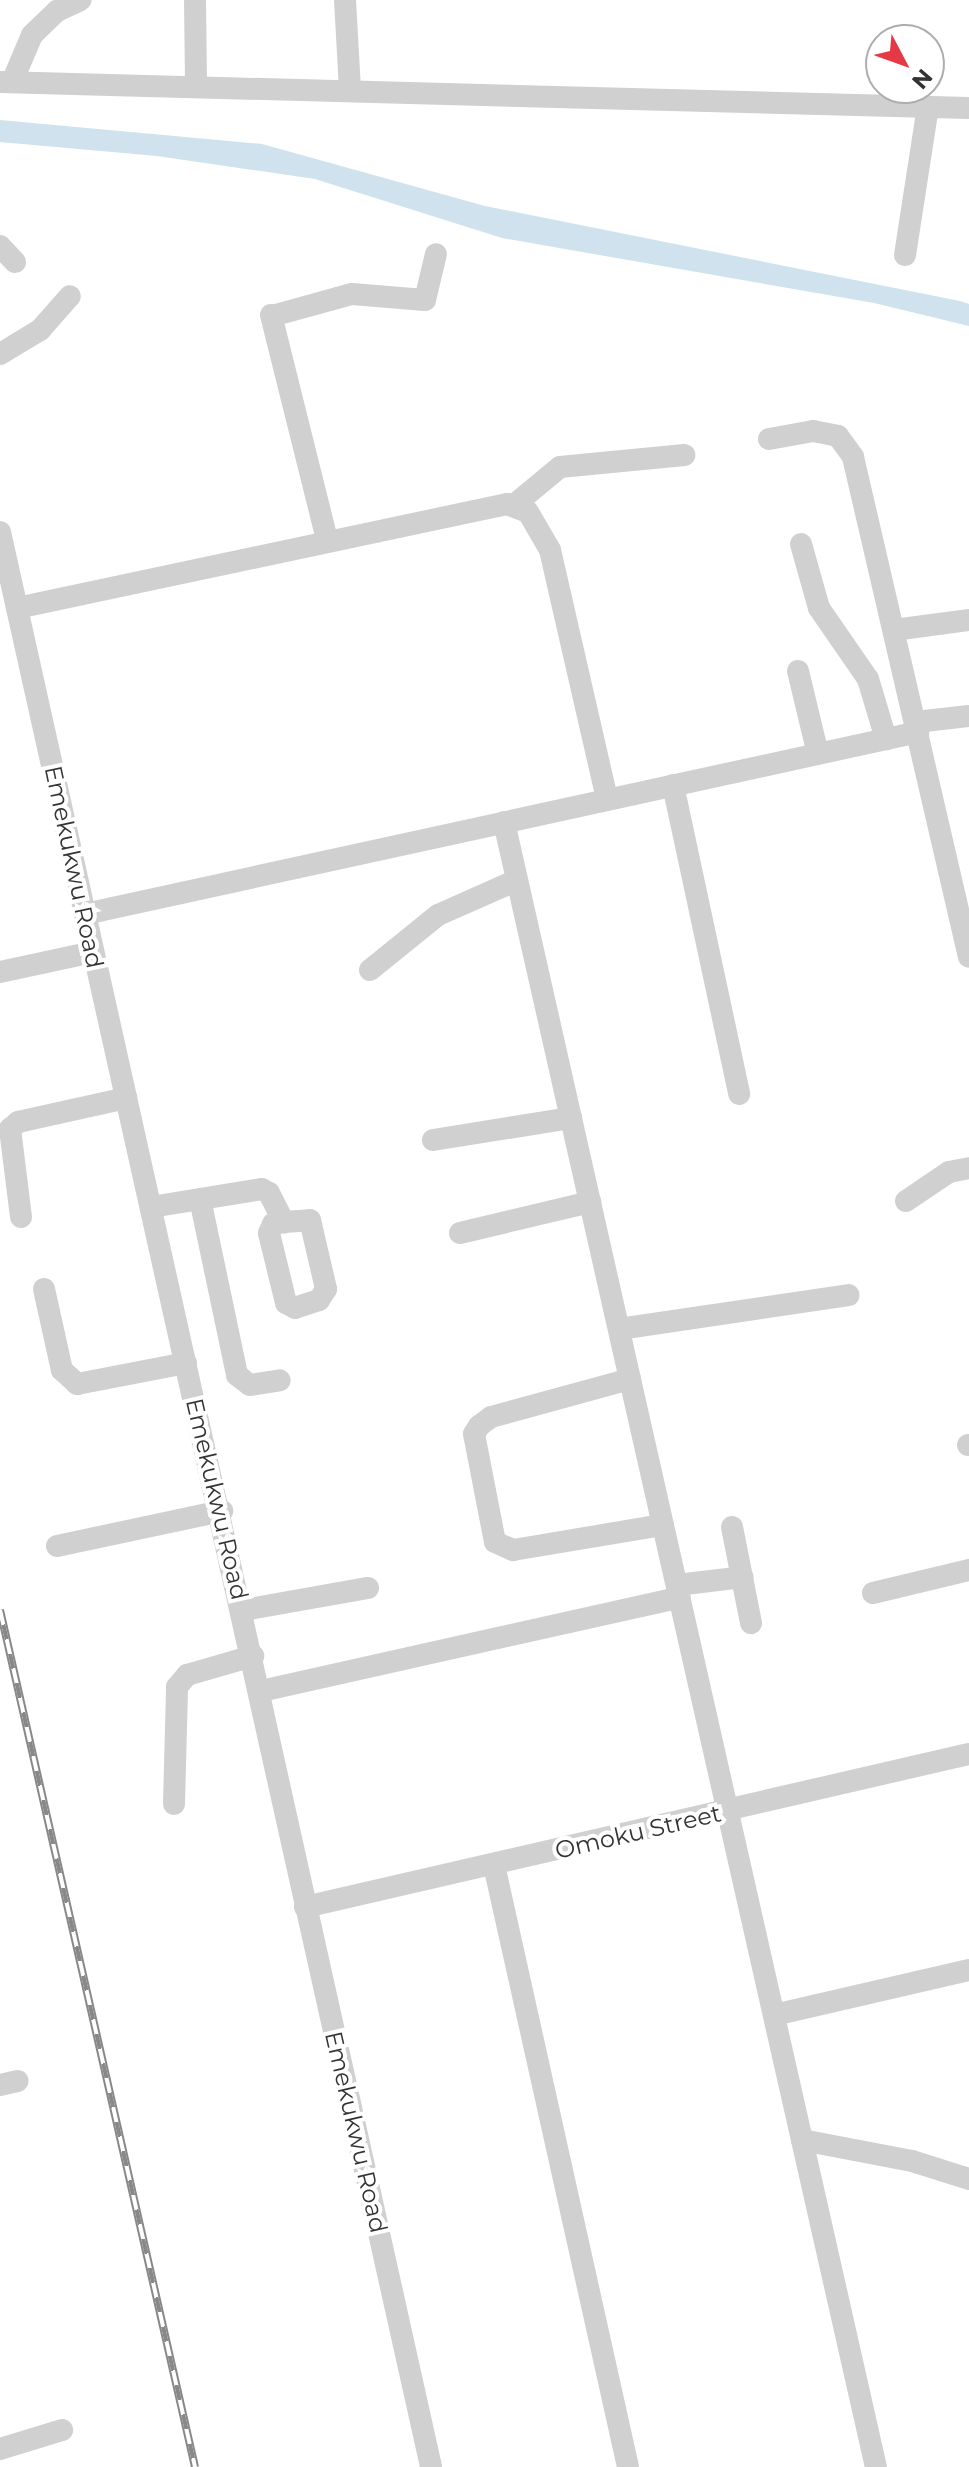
<!DOCTYPE html>
<html>
<head>
<meta charset="utf-8">
<style>
  body { margin:0 }
  #map { position:relative; width:969px; height:2467px; overflow:hidden; background:#fff; font-family:Montserrat,sans-serif }
  div>[style] { position:absolute }
  .water>* { inset:0; background:#cfe2ee }
  .minor>* { height:22px; margin:-11px; padding:0 11px; transform-origin:11px; border-radius:11px; background:#d0d0d0 }
  .rail>* { height:8px; margin-top:-4px; transform-origin:0; background:repeating-linear-gradient(90deg,#fff 0 15px,#888 0 30px); box-sizing:border-box; border-block:2px solid #888 }
  span { translate:-50% -50%; white-space:nowrap; text-align:center; line-height:1.15; -webkit-text-stroke:8px #fff; paint-order:stroke }
  .street-label { font-size:24px; color:#333 }
  .north { position:absolute; left:865px; top:24px; width:80px; height:80px; box-sizing:border-box; background:#fff; border:2px solid #adadad; border-radius:50%; rotate:131deg; font-size:22px; font-weight:700; line-height:32px; text-align:center; color:#333 }
  .north::after { content:''; display:block; margin:auto; width:28px; height:36px; background:#e63946; clip-path:polygon(50% 0,100% 100%,50% 72%,0 100%) }
</style>
</head>
<body>
<div id="map">
  <div class="water">
    <i style="clip-path:polygon(0 120px,262px 144px,485px 206px,960px 301px,969px 304px,969px 326px,874px 303px,502px 238px,315px 179px,157px 156px,0 142px)"></i>
  </div>
  <div class="minor">
    <i style="left:195px;top:0;width:86px;rotate:89.3deg"></i>
    <i style="left:345px;top:0;width:90px;rotate:86.8deg"></i>
    <i style="left:0;top:82px;width:969px;rotate:1.54deg"></i>
    <i style="left:12px;top:82px;width:51px;rotate:-66.9deg"></i>
    <i style="left:32px;top:35px;width:35px;rotate:-44deg"></i>
    <i style="left:57px;top:11px;width:26px;rotate:-25deg"></i>
    <i style="left:0;top:246px;width:22px;rotate:47deg"></i>
    <i style="left:905px;top:255px;width:150px;rotate:-81.2deg"></i>
    <i style="left:271px;top:315px;width:232px;rotate:76deg"></i>
    <i style="left:272px;top:316px;width:83px;rotate:-15.4deg"></i>
    <i style="left:352px;top:294px;width:73px;rotate:4.7deg"></i>
    <i style="left:425px;top:300px;width:47px;rotate:-76.6deg"></i>
    <i style="left:0;top:354px;width:47px;rotate:-31deg"></i>
    <i style="left:40px;top:330px;width:45px;rotate:-48.6deg"></i>
    <i style="left:769px;top:439px;width:45px;rotate:-10.3deg"></i>
    <i style="left:813px;top:431px;width:25px;rotate:11deg"></i>
    <i style="left:838px;top:436px;width:26px;rotate:54deg"></i>
    <i style="left:853px;top:457px;width:513px;rotate:76.94deg"></i>
    <i style="left:513px;top:506px;width:61px;rotate:-39.7deg"></i>
    <i style="left:560px;top:467px;width:125px;rotate:-5.5deg"></i>
    <i style="left:0;top:532px;width:1982px;rotate:77.44deg"></i>
    <i style="left:801px;top:544px;width:66px;rotate:74.3deg"></i>
    <i style="left:819px;top:608px;width:86px;rotate:55.4deg"></i>
    <i style="left:868px;top:679px;width:63px;rotate:73.3deg"></i>
    <i style="left:17px;top:608px;width:501px;rotate:-11.98deg"></i>
    <i style="left:507px;top:504px;width:22px;rotate:21deg"></i>
    <i style="left:528px;top:512px;width:44px;rotate:59.9deg"></i>
    <i style="left:550px;top:550px;width:255px;rotate:77.1deg"></i>
    <i style="left:894px;top:630px;width:76px;rotate:-7.6deg"></i>
    <i style="left:798px;top:671px;width:85px;rotate:76.5deg"></i>
    <i style="left:916px;top:722px;width:53px;rotate:-6.5deg"></i>
    <i style="left:673px;top:785px;width:316px;rotate:77.9deg"></i>
    <i style="left:504px;top:822px;width:1687px;rotate:77.26deg"></i>
    <i style="left:85px;top:914px;width:853px;rotate:-12.32deg"></i>
    <i style="left:370px;top:970px;width:87px;rotate:-39deg"></i>
    <i style="left:438px;top:915px;width:86px;rotate:-23.9deg"></i>
    <i style="left:0;top:972px;width:95px;rotate:-12.1deg"></i>
    <i style="left:433px;top:1140px;width:140px;rotate:-9.1deg"></i>
    <i style="left:200px;top:1199px;width:180px;rotate:78.1deg"></i>
    <i style="left:237px;top:1375px;width:16px;rotate:38deg"></i>
    <i style="left:250px;top:1385px;width:30px;rotate:-9deg"></i>
    <i style="left:906px;top:1201px;width:52px;rotate:-34deg"></i>
    <i style="left:949px;top:1172px;width:20px;rotate:-11deg"></i>
    <i style="left:151px;top:1207px;width:112px;rotate:-9.2deg"></i>
    <i style="left:262px;top:1189px;width:8px;rotate:30deg"></i>
    <i style="left:269px;top:1193px;width:33px;rotate:63deg"></i>
    <i style="left:284px;top:1222px;width:26px;rotate:-4deg"></i>
    <i style="left:310px;top:1220px;width:71px;rotate:76.9deg"></i>
    <i style="left:326px;top:1289px;width:13px;rotate:122deg"></i>
    <i style="left:319px;top:1300px;width:25px;rotate:162deg"></i>
    <i style="left:295px;top:1308px;width:10px;rotate:-151deg"></i>
    <i style="left:286px;top:1303px;width:72px;rotate:-103.7deg"></i>
    <i style="left:269px;top:1233px;width:10px;rotate:-66deg"></i>
    <i style="left:273px;top:1224px;width:11px;rotate:-10deg"></i>
    <i style="left:21px;top:1217px;width:89px;rotate:-97.1deg"></i>
    <i style="left:10px;top:1129px;width:11px;rotate:-41deg"></i>
    <i style="left:18px;top:1122px;width:111px;rotate:-12.5deg"></i>
    <i style="left:460px;top:1233px;width:134px;rotate:-13.4deg"></i>
    <i style="left:44px;top:1289px;width:83px;rotate:77.5deg"></i>
    <i style="left:62px;top:1370px;width:21px;rotate:43deg"></i>
    <i style="left:77px;top:1384px;width:111px;rotate:-10.9deg"></i>
    <i style="left:619px;top:1329px;width:232px;rotate:-8.4deg"></i>
    <i style="left:630px;top:1379px;width:144px;rotate:164.7deg"></i>
    <i style="left:491px;top:1417px;width:15px;rotate:143deg"></i>
    <i style="left:479px;top:1426px;width:9px;rotate:122deg"></i>
    <i style="left:474px;top:1434px;width:110px;rotate:79deg"></i>
    <i style="left:495px;top:1542px;width:20px;rotate:24deg"></i>
    <i style="left:513px;top:1550px;width:152px;rotate:-9.5deg"></i>
    <i style="left:968px;top:1445px;width:1px"></i>
    <i style="left:732px;top:1527px;width:98px;rotate:78.8deg"></i>
    <i style="left:57px;top:1546px;width:169px;rotate:-12deg"></i>
    <i style="left:677px;top:1585px;width:66px;rotate:-6.9deg"></i>
    <i style="left:873px;top:1593px;width:99px;rotate:-13.5deg"></i>
    <i style="left:243px;top:1610px;width:127px;rotate:-10deg"></i>
    <i style="left:261px;top:1691px;width:429px;rotate:-12.6deg"></i>
    <i style="left:174px;top:1804px;width:117px;rotate:-88.5deg"></i>
    <i style="left:177px;top:1687px;width:16px;rotate:-50deg"></i>
    <i style="left:187px;top:1675px;width:69px;rotate:-16.1deg"></i>
    <i style="left:494px;top:1865px;width:617px;rotate:77.45deg"></i>
    <i style="left:305px;top:1907px;width:681px;rotate:-12.98deg"></i>
    <i style="left:774px;top:2015px;width:200px;rotate:-13deg"></i>
    <i style="left:0;top:2085px;width:18px;rotate:-13deg"></i>
    <i style="left:802px;top:2140px;width:112px;rotate:10.8deg"></i>
    <i style="left:912px;top:2161px;width:60px;rotate:17.5deg"></i>
    <i style="left:0;top:2449px;width:65px;rotate:-17deg"></i>
  </div>
  <div class="rail">
    <i style="left:0;top:1610px;width:879px;rotate:77.18deg"></i>
  </div>
  <div class="street-label">
    <span style="left:74px;top:867px;rotate:78deg">Emekukwu Road</span>
    <span style="left:217px;top:1499px;rotate:77deg">Emekukwu Road</span>
    <span style="left:638px;top:1832px;rotate:-13deg">Omoku Street</span>
    <span style="left:356px;top:2132px;rotate:77deg">Emekukwu Road</span>
  </div>
  <div class="north">N</div>
</div>
</body>
</html>
